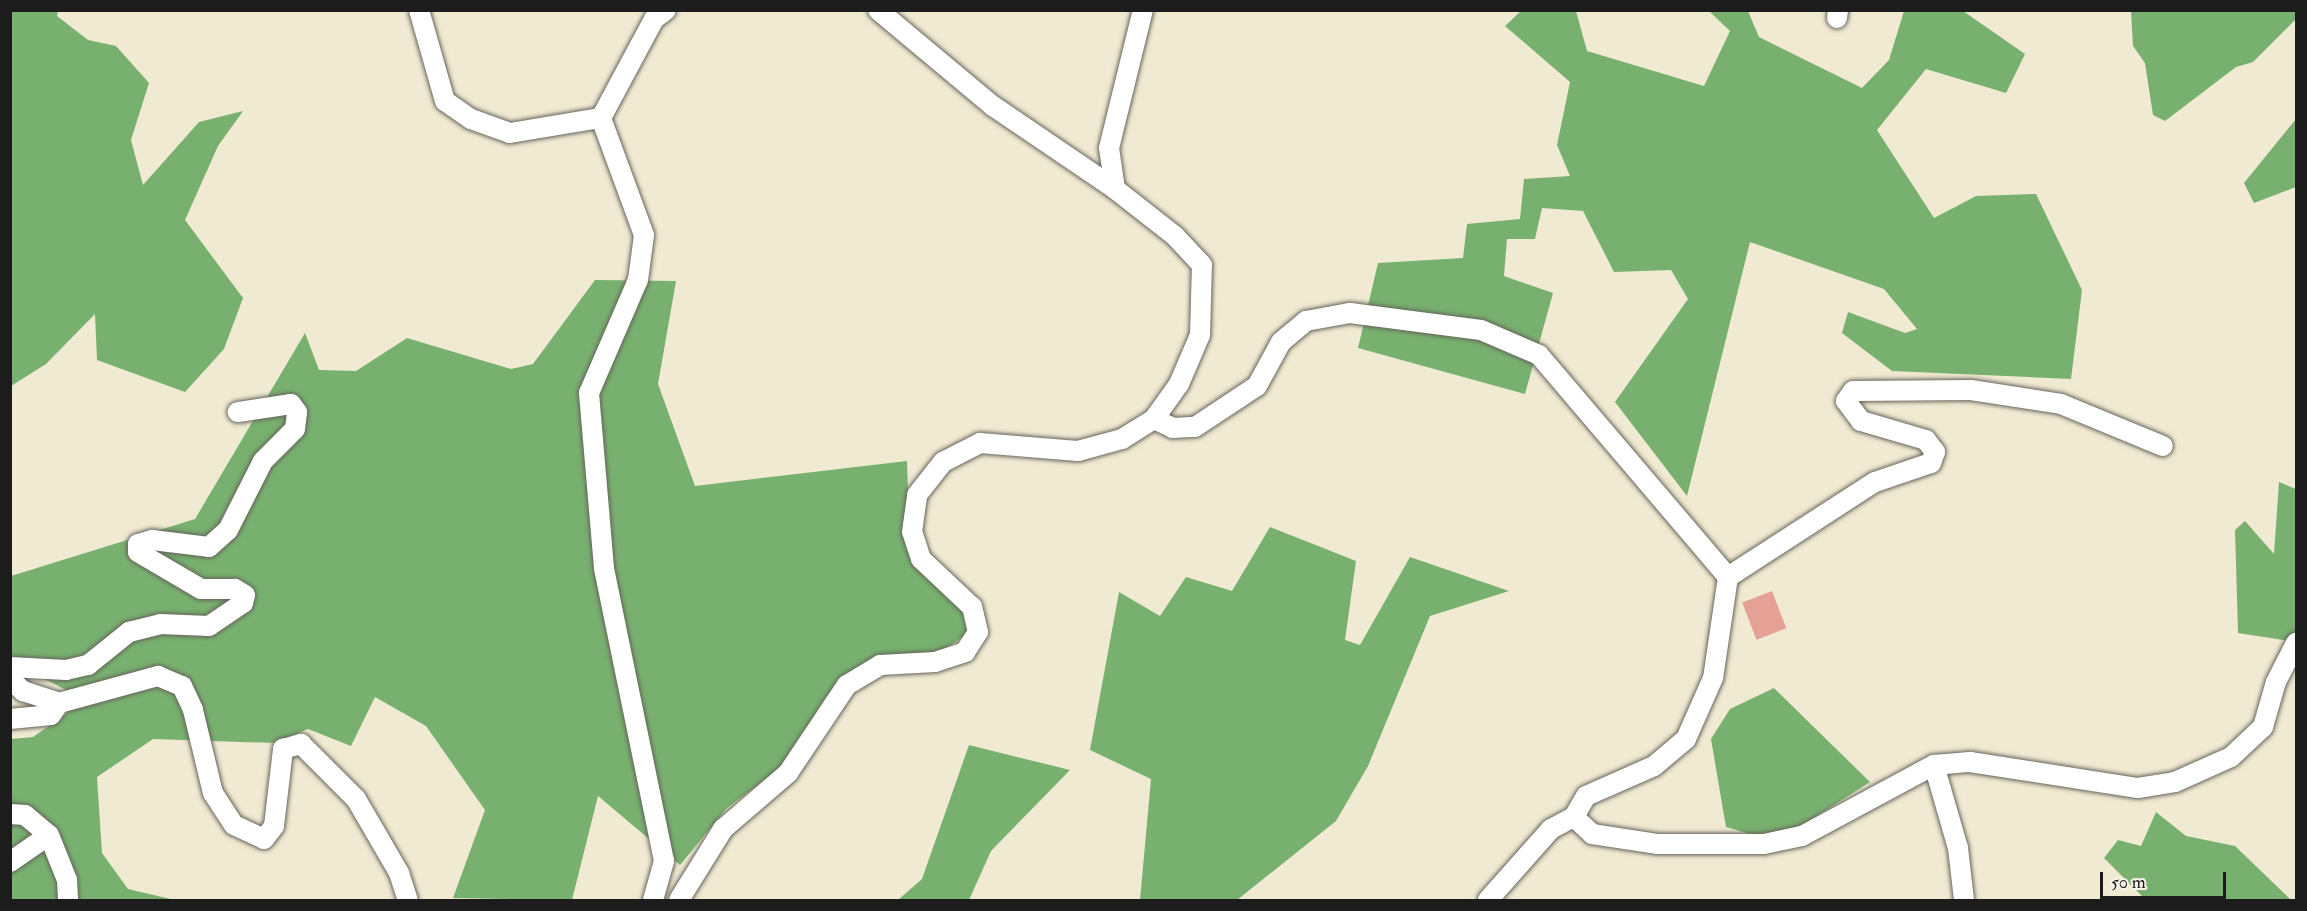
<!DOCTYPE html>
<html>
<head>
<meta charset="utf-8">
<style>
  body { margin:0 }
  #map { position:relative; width:2307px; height:911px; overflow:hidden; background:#f0ead2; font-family:"IM FELL Double Pica",serif }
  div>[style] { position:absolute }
  .forest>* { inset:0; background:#78b16f }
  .building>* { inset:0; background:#e6a196; transform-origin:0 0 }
  .roads { filter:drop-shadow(0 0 2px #66645c) drop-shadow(0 0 2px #66645c) }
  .minor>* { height:20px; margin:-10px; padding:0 10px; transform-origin:10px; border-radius:10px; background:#fff }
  span { translate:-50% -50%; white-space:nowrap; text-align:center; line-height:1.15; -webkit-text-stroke:6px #f7f3e8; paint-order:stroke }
  .frame { position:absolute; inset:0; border:12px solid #1c1c1c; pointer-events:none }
  .scale { position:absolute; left:2100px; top:872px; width:126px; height:27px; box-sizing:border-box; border:3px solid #1c1c1c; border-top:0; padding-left:8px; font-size:18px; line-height:21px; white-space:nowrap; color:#1c1c1c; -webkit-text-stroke:4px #f7f3e8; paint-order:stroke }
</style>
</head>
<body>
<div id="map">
  <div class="forest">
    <i style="clip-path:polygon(11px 10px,58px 11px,57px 16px,88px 40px,116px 46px,149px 83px,131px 140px,143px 185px,199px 122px,243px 111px,218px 146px,185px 220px,243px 298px,224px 349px,185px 392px,97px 360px,95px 314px,46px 364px,11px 386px)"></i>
    <i style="clip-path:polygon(1521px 11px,1576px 11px,1587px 51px,1704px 86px,1730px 31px,1709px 11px,1748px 11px,1759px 37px,1862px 88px,1889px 60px,1904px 11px,1963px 11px,2025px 54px,2006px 93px,1926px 69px,1877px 130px,1934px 218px,1976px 196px,2036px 194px,2082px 290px,2071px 379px,1892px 371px,1842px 333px,1848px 312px,1905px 333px,1917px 329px,1884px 289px,1750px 242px,1687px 496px,1615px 402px,1688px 299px,1671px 270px,1614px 272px,1583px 211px,1542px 208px,1535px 239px,1507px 239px,1504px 276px,1553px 293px,1525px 394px,1358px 348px,1378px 263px,1463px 258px,1467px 224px,1520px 219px,1524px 179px,1570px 176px,1557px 145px,1570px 82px,1505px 26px)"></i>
    <i style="clip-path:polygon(2131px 11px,2296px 11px,2296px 19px,2253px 62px,2236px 67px,2165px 121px,2153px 115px,2145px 63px,2133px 46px)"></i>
    <i style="clip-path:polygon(2296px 119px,2296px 187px,2254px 203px,2244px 183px)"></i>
    <i style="clip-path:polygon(595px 280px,676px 281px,658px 384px,695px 486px,907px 461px,910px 552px,962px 609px,967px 634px,942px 651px,860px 666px,826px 697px,785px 764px,727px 808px,680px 865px,598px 796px,572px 900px,453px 898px,485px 810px,426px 726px,375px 697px,351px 746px,308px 729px,273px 743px,153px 739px,97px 777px,102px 853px,128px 889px,175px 900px,11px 900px,11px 739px,33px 737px,67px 713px,66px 690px,11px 661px,11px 576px,195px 519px,305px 333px,319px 370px,356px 371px,407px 338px,511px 369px,533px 364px)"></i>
    <i style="clip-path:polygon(2279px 482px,2296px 489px,2296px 642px,2238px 633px,2235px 530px,2245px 521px,2274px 554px)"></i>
    <i style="clip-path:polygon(1270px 527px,1356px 561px,1345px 640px,1360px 645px,1410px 557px,1509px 591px,1430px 616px,1368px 766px,1336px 821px,1237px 900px,1140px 900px,1151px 779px,1090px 750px,1119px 592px,1160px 616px,1186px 577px,1232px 591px)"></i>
    <i style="clip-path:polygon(1774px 688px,1870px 782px,1801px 826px,1764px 838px,1726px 827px,1711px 739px,1730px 709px)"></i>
    <i style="clip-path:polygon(969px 745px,1070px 770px,991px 851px,969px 900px,898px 900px,922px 879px)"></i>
    <i style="clip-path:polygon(2156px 812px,2186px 836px,2235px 846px,2291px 900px,2146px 900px,2104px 858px,2118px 840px,2141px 846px)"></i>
  </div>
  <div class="building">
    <i style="left:1772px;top:591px;width:40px;height:32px;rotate:69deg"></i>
  </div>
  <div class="roads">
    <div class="minor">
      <i style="left:419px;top:10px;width:95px;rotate:74.1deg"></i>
      <i style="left:445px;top:101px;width:32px;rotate:35deg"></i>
      <i style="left:471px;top:119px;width:41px;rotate:19.7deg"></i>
      <i style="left:510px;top:133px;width:92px;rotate:-9.4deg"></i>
      <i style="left:878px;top:10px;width:150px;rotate:39.9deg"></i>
      <i style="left:993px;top:106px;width:148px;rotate:34.2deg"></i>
      <i style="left:1837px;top:18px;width:8px;rotate:-83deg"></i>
      <i style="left:1154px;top:419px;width:21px;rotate:25deg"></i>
      <i style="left:1173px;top:428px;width:22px;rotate:-3deg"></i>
      <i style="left:1195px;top:427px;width:74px;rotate:-33.5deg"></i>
      <i style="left:1257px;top:386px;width:50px;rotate:-61.4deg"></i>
      <i style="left:1281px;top:342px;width:33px;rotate:-40deg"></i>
      <i style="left:1306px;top:321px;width:45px;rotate:-10.3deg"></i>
      <i style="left:1350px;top:313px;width:132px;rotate:7.4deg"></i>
      <i style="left:1481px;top:330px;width:63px;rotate:23.3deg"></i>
      <i style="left:1539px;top:355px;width:292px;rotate:49.6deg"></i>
      <i style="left:1728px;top:577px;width:102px;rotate:98.4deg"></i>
      <i style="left:1713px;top:678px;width:67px;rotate:113.9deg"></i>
      <i style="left:1686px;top:739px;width:42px;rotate:139.8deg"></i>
      <i style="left:1654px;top:766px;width:74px;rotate:156.2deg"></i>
      <i style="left:1586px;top:796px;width:24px;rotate:120deg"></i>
      <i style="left:1574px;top:817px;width:25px;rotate:43deg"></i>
      <i style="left:1592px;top:834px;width:67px;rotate:8.6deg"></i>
      <i style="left:1658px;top:844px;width:106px"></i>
      <i style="left:1764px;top:844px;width:39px;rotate:-12deg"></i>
      <i style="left:1802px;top:836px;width:150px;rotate:-28.3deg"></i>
      <i style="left:1934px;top:765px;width:36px;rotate:-5deg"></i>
      <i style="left:1970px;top:762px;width:170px;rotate:8.8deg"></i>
      <i style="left:2138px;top:788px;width:37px;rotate:-9deg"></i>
      <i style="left:2175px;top:782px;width:61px;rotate:-24.1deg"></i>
      <i style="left:2231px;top:757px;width:44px;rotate:-43.2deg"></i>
      <i style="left:2263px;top:727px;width:47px;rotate:-73.9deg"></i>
      <i style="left:2276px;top:682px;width:44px;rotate:-62.9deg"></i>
      <i style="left:1728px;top:577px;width:175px;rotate:-32.9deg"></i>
      <i style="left:1875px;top:482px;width:59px;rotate:-18.7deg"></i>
      <i style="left:1931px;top:463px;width:12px;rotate:-70deg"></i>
      <i style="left:1935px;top:452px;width:15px;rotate:-127deg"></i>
      <i style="left:1926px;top:440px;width:68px;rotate:-163.7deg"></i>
      <i style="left:1861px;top:421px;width:25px;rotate:-127deg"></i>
      <i style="left:1846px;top:401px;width:12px;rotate:-55deg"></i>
      <i style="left:1853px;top:391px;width:118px;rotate:-0.5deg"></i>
      <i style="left:1971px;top:390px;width:91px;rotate:8.8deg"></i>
      <i style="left:2061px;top:404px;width:110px;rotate:22.4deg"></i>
      <i style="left:10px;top:667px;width:56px;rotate:3.1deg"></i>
      <i style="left:66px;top:670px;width:23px;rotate:-13deg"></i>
      <i style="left:88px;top:665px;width:53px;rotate:-38.8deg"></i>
      <i style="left:129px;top:632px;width:32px;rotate:-14deg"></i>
      <i style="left:160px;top:624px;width:49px;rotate:2.3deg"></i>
      <i style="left:209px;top:626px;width:41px;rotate:-34.1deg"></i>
      <i style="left:243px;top:603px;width:8px;rotate:-76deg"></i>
      <i style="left:245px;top:595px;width:12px;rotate:-149deg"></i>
      <i style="left:235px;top:589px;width:34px;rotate:180deg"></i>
      <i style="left:201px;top:589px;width:73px;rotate:-149.6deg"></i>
      <i style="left:138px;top:552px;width:8px;rotate:-90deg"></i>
      <i style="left:138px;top:544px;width:15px;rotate:-16deg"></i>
      <i style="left:152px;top:540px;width:57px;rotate:7deg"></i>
      <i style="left:209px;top:547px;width:25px;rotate:-42deg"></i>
      <i style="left:228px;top:530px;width:77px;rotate:-63.1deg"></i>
      <i style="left:263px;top:461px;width:45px;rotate:-45deg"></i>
      <i style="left:295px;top:429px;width:17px;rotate:-83deg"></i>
      <i style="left:297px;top:412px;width:10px;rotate:-127deg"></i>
      <i style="left:291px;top:404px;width:54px;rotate:171.4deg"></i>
      <i style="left:10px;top:679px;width:18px;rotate:43deg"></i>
      <i style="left:23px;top:691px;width:38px;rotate:18deg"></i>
      <i style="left:59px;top:703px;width:14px;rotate:124deg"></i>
      <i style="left:51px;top:715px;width:41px;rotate:174.4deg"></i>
      <i style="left:59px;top:703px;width:103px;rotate:-15.3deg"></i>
      <i style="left:158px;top:676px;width:26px;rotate:23deg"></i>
      <i style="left:182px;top:686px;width:26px;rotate:65deg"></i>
      <i style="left:193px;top:710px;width:85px;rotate:76.5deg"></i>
      <i style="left:213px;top:793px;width:38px;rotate:57deg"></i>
      <i style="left:234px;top:825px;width:33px;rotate:25deg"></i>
      <i style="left:264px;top:839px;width:16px;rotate:-52deg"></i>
      <i style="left:274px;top:826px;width:78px;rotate:-83.3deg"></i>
      <i style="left:283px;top:749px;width:19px;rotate:-16deg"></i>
      <i style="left:301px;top:744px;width:78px;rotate:45deg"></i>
      <i style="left:356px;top:799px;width:86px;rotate:59.8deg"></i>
      <i style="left:399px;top:873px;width:28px;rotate:72deg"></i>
      <i style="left:1934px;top:765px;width:86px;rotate:73.9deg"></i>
      <i style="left:1958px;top:848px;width:52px;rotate:83.4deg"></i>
      <i style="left:10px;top:814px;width:15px;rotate:4deg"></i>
      <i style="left:25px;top:815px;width:31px;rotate:40deg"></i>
      <i style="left:10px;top:862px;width:47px;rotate:-34.7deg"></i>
      <i style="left:49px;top:835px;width:48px;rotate:68.2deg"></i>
      <i style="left:67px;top:880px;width:20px;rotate:87deg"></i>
      <i style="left:653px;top:900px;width:41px;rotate:-74.2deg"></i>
      <i style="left:664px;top:861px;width:299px;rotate:-101.6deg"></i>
      <i style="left:604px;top:568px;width:176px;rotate:-94.9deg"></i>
      <i style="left:589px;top:393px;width:123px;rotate:-66.6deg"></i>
      <i style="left:638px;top:280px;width:45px;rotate:-82.4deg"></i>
      <i style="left:644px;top:235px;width:125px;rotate:-110.2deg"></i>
      <i style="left:601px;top:118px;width:112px;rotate:-61.8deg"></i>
      <i style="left:654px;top:19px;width:15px;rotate:-37deg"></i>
      <i style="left:679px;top:900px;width:84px;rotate:-58.2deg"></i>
      <i style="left:723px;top:829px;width:86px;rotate:-40.7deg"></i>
      <i style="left:788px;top:773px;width:106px;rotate:-56.2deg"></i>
      <i style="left:847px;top:685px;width:39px;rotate:-31deg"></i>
      <i style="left:880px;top:665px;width:55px;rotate:-3.1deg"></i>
      <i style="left:935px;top:662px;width:32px;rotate:-18deg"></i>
      <i style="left:965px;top:652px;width:24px;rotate:-57deg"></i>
      <i style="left:978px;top:632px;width:26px;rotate:-103deg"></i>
      <i style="left:972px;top:607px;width:70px;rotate:-136.7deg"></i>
      <i style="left:921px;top:559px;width:28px;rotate:-108deg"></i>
      <i style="left:912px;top:532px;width:37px;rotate:-82deg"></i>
      <i style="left:917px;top:495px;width:42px;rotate:-51.8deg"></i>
      <i style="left:943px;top:462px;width:42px;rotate:-27.2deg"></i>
      <i style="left:980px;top:443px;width:98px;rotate:4.7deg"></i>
      <i style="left:1078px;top:451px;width:46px;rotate:-15.3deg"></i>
      <i style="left:1122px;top:439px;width:38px;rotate:-32deg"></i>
      <i style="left:1154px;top:419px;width:43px;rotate:-54.5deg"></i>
      <i style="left:1179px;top:384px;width:53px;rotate:-66.8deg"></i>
      <i style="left:1200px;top:335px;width:70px;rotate:-88.4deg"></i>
      <i style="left:1202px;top:265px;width:40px;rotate:-133deg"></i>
      <i style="left:1175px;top:236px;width:76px;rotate:-141.9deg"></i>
      <i style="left:1115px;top:189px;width:41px;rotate:-98.3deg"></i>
      <i style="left:1109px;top:148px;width:142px;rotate:-76.2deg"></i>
      <i style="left:1488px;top:900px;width:95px;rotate:-48.4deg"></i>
      <i style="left:1551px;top:829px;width:26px;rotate:-28deg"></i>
    </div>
  </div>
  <div class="frame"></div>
  <div class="scale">50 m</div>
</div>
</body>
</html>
